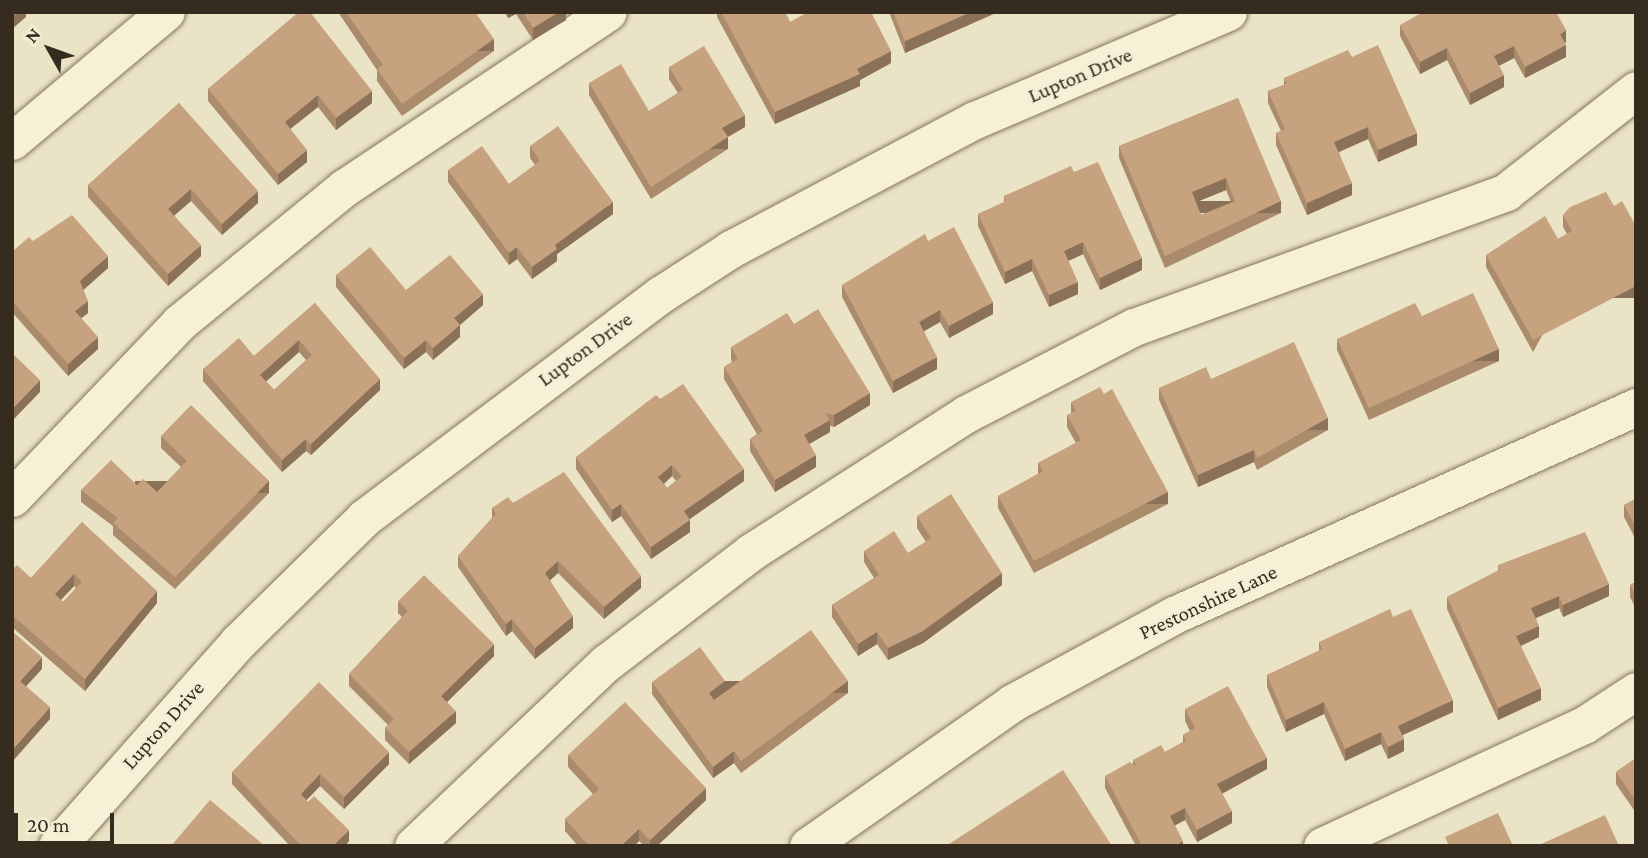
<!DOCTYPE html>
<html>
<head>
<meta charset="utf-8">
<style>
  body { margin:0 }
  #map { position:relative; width:1648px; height:858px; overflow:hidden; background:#eae3c5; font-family:"Crimson Pro",serif }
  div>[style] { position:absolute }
  .roads { filter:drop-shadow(0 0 2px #84755c) drop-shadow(0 0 2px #84755c) }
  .minor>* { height:37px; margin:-18.5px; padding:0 18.5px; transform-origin:18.5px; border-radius:18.5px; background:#f6f0d7 }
  .wall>* { inset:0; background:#aa8b6c }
  .shaded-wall>* { inset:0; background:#8b7158; transform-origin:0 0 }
  .building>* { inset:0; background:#c6a27e }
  span { translate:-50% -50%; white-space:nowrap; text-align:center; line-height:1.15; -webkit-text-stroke:5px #f2edd4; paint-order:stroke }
  .street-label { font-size:21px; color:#352c1f }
  .frame { position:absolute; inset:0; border:14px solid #352c1f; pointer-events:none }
  .north { position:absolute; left:14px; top:14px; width:70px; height:70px; -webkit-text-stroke:5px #f2edd4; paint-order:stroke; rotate:310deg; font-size:19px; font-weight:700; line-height:28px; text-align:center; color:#352c1f }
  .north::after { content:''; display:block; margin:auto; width:24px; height:32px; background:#352c1f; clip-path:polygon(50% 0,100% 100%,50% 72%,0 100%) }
  .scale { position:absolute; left:14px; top:813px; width:100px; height:32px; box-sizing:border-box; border:4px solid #352c1f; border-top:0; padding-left:9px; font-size:21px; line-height:24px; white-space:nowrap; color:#352c1f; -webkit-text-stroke:5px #f2edd4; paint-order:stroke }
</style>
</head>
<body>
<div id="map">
  <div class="roads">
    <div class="minor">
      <i style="left:12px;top:141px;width:201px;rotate:-40deg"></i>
      <i style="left:12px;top:498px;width:242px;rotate:-46.3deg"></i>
      <i style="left:179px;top:323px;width:213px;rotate:-39.3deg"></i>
      <i style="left:344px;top:188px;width:317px;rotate:-33.7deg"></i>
      <i style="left:57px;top:846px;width:273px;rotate:-48.4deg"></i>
      <i style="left:238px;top:642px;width:177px;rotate:-44.5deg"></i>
      <i style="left:364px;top:518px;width:371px;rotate:-37deg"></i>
      <i style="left:660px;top:295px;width:85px;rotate:-32.9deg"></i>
      <i style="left:731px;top:249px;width:276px;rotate:-27.9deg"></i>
      <i style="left:975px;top:120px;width:275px;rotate:-23.1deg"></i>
      <i style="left:413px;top:846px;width:266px;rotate:-43.5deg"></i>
      <i style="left:606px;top:663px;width:183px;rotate:-37.4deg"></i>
      <i style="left:751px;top:552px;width:255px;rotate:-32.7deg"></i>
      <i style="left:966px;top:414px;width:189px;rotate:-27.4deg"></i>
      <i style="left:1134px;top:327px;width:396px;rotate:-19.9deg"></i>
      <i style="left:1506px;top:192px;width:165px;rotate:-38.1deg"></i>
      <i style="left:808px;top:846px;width:249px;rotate:-35deg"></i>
      <i style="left:1012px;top:703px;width:184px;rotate:-28.5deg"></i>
      <i style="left:1174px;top:615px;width:507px;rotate:-24.24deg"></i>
      <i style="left:1322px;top:846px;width:289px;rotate:-24.8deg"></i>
      <i style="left:1584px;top:725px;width:62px;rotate:-33.2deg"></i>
    </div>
  </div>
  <div class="wall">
    <i style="clip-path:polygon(299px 12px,372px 103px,336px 130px,318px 107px,290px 129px,307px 162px,278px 185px,208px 101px,208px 89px)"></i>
    <i style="clip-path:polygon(338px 12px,475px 12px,494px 51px,402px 116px,377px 81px,377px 70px)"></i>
    <i style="clip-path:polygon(504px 12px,566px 12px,566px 20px,533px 40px,516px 14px,508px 18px)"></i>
    <i style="clip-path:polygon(717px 12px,785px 12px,790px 22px,891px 63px,860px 80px,860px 86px,775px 124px,717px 17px)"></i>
    <i style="clip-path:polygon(889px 12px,998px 12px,905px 53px)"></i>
    <i style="clip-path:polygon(1400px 25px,1566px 42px,1565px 43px,1566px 57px,1525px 78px,1514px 58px,1499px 66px,1504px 87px,1470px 105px,1447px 60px,1420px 74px,1400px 36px)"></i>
    <i style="clip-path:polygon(1352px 57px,1417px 145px,1378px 162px,1368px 139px,1339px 152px,1352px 195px,1307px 215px,1276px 145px,1276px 133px,1281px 131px,1268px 103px,1268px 91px,1284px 85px,1284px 78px)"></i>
    <i style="clip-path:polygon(669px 67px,745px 127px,728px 137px,728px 149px,651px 199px,589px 95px,589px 83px,649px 111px,678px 93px,669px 79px)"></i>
    <i style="clip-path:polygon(evenodd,1238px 98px,1281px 213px,1165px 268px,1119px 158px,1119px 146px,1238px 98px,1226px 190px,1231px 202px,1201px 215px,1196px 202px,1226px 190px)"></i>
    <i style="clip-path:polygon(179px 103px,258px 203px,222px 235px,191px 201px,174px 215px,201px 256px,168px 286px,88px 197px,88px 185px)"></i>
    <i style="clip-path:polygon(530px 146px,613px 214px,557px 254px,557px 261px,532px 279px,517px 259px,509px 265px,448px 182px,448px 170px,509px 184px,535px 165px,530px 158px)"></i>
    <i style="clip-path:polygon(1074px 172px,1142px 270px,1100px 290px,1083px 254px,1068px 261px,1078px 294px,1049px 307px,1032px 271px,1005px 284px,978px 226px,978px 214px,1004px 203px,1004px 196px)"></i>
    <i style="clip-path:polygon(1614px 206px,1533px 352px,1486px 267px,1486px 255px,1558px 239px,1567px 234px,1563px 227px,1563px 215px)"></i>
    <i style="clip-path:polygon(33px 241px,108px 268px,83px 290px,88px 313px,81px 318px,98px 349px,68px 376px,12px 312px,12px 252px)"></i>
    <i style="clip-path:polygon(928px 241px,993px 314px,949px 338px,940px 322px,924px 331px,937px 369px,893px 393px,842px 297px,842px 285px)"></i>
    <i style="clip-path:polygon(336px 275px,406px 290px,483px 305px,460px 325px,460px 337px,433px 360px,426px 352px,404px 369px,336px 287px)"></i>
    <i style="clip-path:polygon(evenodd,315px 303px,380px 390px,311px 455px,306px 451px,282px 472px,203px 381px,203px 369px,254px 356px,315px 303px,299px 352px,306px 360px,274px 390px,266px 381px,299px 352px)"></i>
    <i style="clip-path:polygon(1422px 316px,1499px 361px,1369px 420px,1337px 350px,1337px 339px)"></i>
    <i style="clip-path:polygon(794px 324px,870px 405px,834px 427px,830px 426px,830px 432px,809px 444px,816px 467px,775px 492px,750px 451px,750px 439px,757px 434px,724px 379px,724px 367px,732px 362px,731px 359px,731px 347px)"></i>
    <i style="clip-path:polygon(1211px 379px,1328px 430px,1257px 470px,1254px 462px,1198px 487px,1159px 400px,1159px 388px)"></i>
    <i style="clip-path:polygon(evenodd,660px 399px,744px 481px,690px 519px,690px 532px,651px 559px,621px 516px,612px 522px,576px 469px,576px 457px,660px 399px,672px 476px,676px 481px,667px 488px,664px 484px,672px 476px)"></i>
    <i style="clip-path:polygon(1071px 402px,1168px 504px,1034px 573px,998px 508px,998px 496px,1038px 474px,1038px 463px,1076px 443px,1067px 427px,1067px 415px,1071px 414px)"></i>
    <i style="clip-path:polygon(161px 436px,269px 493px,175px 589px,113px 535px,113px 526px,81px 502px,81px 490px,137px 485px,157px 492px,181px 467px,161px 448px)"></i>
    <i style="clip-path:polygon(1636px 499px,1636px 540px,1624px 517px,1624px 505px)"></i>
    <i style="clip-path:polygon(513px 503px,641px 588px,604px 619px,558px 573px,550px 580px,573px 628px,535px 659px,512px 631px,506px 636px,458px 567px,458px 556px,492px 518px,492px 508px)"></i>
    <i style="clip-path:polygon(917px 516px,1002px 585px,923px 643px,888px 660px,877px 644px,858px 656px,832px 617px,832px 605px,874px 578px,864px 562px,864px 551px,908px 553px,926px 542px,917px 528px)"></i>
    <i style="clip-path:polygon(evenodd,82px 522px,157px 603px,85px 691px,12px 627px,12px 570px,31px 578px,82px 522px,74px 586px,76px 588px,63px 602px,61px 600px,74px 586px)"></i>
    <i style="clip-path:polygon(1498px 565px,1609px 596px,1563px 617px,1559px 608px,1536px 618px,1539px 637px,1521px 646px,1541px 700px,1498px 720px,1447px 609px,1447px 597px,1498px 571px)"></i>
    <i style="clip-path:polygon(1636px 582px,1636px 609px,1630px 597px,1630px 585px)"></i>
    <i style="clip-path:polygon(398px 601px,494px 656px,447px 702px,456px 723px,409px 764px,385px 740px,385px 728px,388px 725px,349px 686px,349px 674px,402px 617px,398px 613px)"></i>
    <i style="clip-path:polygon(1393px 617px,1453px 712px,1403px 735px,1404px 751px,1388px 759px,1381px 744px,1345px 761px,1324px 714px,1286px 732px,1267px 687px,1267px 675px,1319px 651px,1319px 642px)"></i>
    <i style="clip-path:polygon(652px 682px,725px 692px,848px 693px,741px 773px,734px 763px,713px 778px,652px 694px)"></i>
    <i style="clip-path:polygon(1185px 709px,1267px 769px,1222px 794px,1232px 823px,1197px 842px,1185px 820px,1175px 825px,1183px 846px,1136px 846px,1105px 788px,1105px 776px,1133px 764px,1133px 760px,1165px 752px,1183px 742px,1183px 735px,1190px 731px,1185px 721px)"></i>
    <i style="clip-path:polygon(568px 755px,706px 800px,657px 846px,644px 846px,639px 841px,634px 846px,578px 846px,565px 831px,565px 819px,593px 794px,568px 767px)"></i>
    <i style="clip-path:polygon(1636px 758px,1636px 813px,1616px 784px,1616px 772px)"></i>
    <i style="clip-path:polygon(389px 764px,344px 809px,320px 786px,306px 800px,349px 841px,345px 846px,290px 846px,232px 784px,232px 772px)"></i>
  </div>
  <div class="shaded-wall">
    <i style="clip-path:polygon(18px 12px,26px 12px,26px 17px,12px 29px,12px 17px)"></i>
    <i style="clip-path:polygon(508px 12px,516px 12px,516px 14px,508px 18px)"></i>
    <i style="clip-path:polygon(559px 12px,566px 12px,566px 20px,533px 40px,533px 28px)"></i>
    <i style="clip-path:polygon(971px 12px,998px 12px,905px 53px,905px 41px)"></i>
    <i style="clip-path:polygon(1566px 30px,1566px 42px,1560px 46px,1560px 34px)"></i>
    <i style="left:494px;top:39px;width:12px;height:113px;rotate:90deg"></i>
    <i style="clip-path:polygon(1566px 45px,1566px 57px,1525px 78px,1525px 67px)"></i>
    <i style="clip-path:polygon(1514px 46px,1514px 58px,1494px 68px,1494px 56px)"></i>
    <i style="clip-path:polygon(1447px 48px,1447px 60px,1420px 74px,1420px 62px)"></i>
    <i style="clip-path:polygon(891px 51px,891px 63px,860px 80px,860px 86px,775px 124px,775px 112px)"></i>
    <i style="clip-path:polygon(1504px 75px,1504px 87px,1470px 105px,1470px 93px)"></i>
    <i style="clip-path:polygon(372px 91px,372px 103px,336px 130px,336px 118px)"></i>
    <i style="clip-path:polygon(318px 95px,318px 107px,285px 133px,285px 122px)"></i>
    <i style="clip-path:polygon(745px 115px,745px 127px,722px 140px,722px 128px)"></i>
    <i style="clip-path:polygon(1368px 127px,1368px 139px,1334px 154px,1334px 142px)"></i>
    <i style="clip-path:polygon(1417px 133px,1417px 145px,1378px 162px,1378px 150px)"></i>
    <i style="left:728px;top:137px;width:12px;height:92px;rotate:90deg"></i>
    <i style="clip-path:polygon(307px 150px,307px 162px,278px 185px,278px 174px)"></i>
    <i style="clip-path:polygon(1226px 178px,1226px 190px,1192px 204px,1192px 192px)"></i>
    <i style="clip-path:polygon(1352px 183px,1352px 195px,1307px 215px,1307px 203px)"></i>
    <i style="clip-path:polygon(191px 189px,191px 201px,168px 221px,168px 209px)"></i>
    <i style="clip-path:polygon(258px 191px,258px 203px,222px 235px,222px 224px)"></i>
    <i style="left:1281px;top:201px;width:12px;height:128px;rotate:90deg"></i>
    <i style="clip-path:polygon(613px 202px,613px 214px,557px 254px,557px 261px,532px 279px,532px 267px,555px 245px)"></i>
    <i style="clip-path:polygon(1083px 242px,1083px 254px,1064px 263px,1064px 251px)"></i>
    <i style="clip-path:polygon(201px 245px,201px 256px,168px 286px,168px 274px)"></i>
    <i style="clip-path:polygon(517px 247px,517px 259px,509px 265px,509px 253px)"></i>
    <i style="clip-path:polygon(108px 256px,108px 268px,80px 293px,80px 281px)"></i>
    <i style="clip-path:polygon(1142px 258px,1142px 270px,1100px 290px,1100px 278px)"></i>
    <i style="clip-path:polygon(1032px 259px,1032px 271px,1005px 284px,1005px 272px)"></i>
    <i style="clip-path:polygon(1078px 282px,1078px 294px,1049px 307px,1049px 295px)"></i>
    <i style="left:1636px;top:286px;width:12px;height:116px;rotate:90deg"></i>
    <i style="clip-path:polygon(483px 294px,483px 305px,454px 330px,454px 318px)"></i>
    <i style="clip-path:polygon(88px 301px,88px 313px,75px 323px,75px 311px)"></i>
    <i style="clip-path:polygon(993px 302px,993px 314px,949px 338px,949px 326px)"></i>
    <i style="clip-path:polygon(940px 310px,940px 322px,919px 334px,919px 322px)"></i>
    <i style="clip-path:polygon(460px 325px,460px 337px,433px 360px,433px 348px)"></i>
    <i style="clip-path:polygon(98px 337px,98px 349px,68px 376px,68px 364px)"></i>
    <i style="clip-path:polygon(299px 340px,299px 352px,260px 387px,260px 375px)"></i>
    <i style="clip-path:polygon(426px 340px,426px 352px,404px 369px,404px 358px)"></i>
    <i style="left:1499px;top:349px;width:12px;height:143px;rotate:90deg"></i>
    <i style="clip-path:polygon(937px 357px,937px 369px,893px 393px,893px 381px)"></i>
    <i style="clip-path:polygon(380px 379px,380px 390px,311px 455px,311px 444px)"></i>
    <i style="clip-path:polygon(40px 380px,40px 392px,12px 421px,12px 409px)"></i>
    <i style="clip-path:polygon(870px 393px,870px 405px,834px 427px,834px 415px)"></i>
    <i style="left:1328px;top:418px;width:12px;height:81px;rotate:90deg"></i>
    <i style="clip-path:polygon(830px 420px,830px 432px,804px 447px,804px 435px)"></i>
    <i style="clip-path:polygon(306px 439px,306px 451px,282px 472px,282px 460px)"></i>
    <i style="clip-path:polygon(1254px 450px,1254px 462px,1198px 487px,1198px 475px)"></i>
    <i style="clip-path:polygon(816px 455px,816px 467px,775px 492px,775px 480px)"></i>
    <i style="clip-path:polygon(672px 465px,672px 476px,658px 489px,658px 477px)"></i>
    <i style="clip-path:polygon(744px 469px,744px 481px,684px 523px,684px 511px)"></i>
    <i style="left:269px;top:481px;width:12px;height:134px;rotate:90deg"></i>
    <i style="left:1168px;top:492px;width:12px;height:151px;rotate:90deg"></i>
    <i style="clip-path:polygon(621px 504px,621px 516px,612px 522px,612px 510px)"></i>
    <i style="clip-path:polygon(690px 520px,690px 532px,651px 559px,651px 547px)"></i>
    <i style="clip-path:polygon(558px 561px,558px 573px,545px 585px,545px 573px)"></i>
    <i style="clip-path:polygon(1002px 573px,1002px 585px,923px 643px,888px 660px,888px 648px)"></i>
    <i style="clip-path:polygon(74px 574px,74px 586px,55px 606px,55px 594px)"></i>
    <i style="clip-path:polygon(641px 576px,641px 588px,604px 619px,604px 607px)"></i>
    <i style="clip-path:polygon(1609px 584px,1609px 596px,1563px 617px,1563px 605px)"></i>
    <i style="clip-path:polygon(157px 591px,157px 603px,85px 691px,85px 679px)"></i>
    <i style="clip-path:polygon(1559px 596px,1559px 608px,1531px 620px,1531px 608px)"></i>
    <i style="clip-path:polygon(573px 616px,573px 628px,535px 659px,535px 648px)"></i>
    <i style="clip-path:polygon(512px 619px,512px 631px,506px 636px,506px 624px)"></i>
    <i style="clip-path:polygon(1539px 626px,1539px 637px,1516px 648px,1516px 636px)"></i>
    <i style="clip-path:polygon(877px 632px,877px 644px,858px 656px,858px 644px)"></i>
    <i style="clip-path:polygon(494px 644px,494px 656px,441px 708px,441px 696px)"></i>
    <i style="clip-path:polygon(42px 657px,42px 669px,20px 693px,20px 681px)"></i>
    <i style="clip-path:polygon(725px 681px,725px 693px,709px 704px,709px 693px)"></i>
    <i style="left:848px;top:681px;width:12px;height:134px;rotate:90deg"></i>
    <i style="clip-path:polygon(1541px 688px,1541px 700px,1498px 720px,1498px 708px)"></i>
    <i style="clip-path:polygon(1453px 700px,1453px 712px,1398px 737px,1398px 726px)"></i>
    <i style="clip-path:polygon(1324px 702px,1324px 714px,1286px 732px,1286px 720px)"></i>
    <i style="clip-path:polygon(50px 707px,50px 719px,12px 762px,12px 750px)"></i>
    <i style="clip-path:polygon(456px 711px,456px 723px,409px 764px,409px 752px)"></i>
    <i style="clip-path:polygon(1381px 732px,1381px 744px,1345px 761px,1345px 749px)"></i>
    <i style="clip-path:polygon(1404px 739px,1404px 751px,1388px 759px,1388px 747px)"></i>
    <i style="clip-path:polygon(734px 751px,734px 763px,713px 778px,713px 767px)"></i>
    <i style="clip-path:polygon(389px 752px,389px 764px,344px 809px,344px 797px)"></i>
    <i style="clip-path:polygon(1267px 758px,1267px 769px,1217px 796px,1217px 784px)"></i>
    <i style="clip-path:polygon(320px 774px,320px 786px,301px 806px,301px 794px)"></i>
    <i style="clip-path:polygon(706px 788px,706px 800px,657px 846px,650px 846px,650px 840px)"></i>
    <i style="clip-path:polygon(1185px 808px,1185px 820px,1170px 828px,1170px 816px)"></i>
    <i style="clip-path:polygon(1232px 811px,1232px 823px,1197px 842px,1197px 830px)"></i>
    <i style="clip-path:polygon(639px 829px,639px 841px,634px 846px,621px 846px)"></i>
    <i style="clip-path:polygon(349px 830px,349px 841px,345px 846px,333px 846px)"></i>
    <i style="clip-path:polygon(1183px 841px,1183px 846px,1175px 846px)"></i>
  </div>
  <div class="building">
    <i style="clip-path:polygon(12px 12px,18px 12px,12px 17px)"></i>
    <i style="clip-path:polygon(299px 12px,310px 12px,372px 91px,336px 118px,318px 95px,285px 122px,307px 150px,278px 174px,208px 89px)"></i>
    <i style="clip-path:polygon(346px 12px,475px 12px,494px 39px,402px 104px,377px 69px,383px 65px)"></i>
    <i style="clip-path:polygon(523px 12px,559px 12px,533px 28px)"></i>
    <i style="clip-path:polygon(721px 12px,785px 12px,790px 22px,808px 12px,871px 12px,891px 51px,857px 69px,860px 74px,775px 112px)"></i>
    <i style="clip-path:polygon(893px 12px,971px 12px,905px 41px)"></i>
    <i style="clip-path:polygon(1423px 12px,1556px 12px,1566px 30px,1560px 34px,1566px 45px,1525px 67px,1514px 46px,1494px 56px,1504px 75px,1470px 93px,1447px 48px,1420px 62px,1400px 25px)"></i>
    <i style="clip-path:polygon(1378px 45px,1417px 133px,1378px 150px,1368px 127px,1334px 142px,1352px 183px,1307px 203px,1276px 133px,1285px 129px,1268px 91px,1286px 84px,1284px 78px,1348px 50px,1352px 57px)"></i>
    <i style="clip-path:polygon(704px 46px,745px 115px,722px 128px,728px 137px,651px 187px,589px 83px,621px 64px,649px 111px,683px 90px,669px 67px)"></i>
    <i style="clip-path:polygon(evenodd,1238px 98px,1281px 201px,1165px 256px,1119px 146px,1238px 98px,1226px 178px,1235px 201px,1201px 215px,1192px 192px,1226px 178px)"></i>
    <i style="clip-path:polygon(179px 103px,258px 191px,222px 224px,191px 189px,168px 209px,201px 245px,168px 274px,88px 185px)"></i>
    <i style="clip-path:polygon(558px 126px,613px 202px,555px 245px,557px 249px,532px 267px,517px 247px,509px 253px,448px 170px,482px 146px,509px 184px,540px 161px,530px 146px)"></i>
    <i style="clip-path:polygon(1098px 162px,1142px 258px,1100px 278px,1083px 242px,1064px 251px,1078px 282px,1049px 295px,1032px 259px,1005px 272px,978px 214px,1006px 201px,1004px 196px,1071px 166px,1074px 172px)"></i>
    <i style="clip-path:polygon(1606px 192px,1614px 206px,1622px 201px,1636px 226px,1636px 286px,1533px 340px,1486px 255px,1545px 216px,1558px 239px,1572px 231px,1563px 215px,1570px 207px)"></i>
    <i style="clip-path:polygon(72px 215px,108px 256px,80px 281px,88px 301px,75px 311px,98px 337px,68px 364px,12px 301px,12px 252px,29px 237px,33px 241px)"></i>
    <i style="clip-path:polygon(954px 227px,993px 302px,949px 326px,940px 310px,919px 322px,937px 357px,893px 381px,842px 285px,925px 234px,928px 241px)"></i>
    <i style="clip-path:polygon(370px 247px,406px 290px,450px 255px,483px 294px,454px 318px,460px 325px,433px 348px,426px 340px,404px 358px,336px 275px)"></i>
    <i style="clip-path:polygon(1473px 293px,1499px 349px,1369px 408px,1337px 339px,1415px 303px,1422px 316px)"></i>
    <i style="clip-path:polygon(evenodd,315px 303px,380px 379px,311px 444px,306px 439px,282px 460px,203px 369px,239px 338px,254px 356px,315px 303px,299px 340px,312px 355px,274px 390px,260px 375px,299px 340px)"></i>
    <i style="clip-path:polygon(818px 309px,870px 393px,834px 415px,825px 413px,830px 420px,804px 435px,816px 455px,775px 480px,750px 439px,763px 431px,724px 367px,738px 359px,731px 347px,787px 313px,794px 324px)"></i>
    <i style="clip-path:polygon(1294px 342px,1328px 418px,1257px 458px,1254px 450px,1198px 475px,1159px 388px,1206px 367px,1211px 379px)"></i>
    <i style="clip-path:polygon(12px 353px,40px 380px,12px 409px)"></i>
    <i style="clip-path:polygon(evenodd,683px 384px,744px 469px,684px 511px,690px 520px,651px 547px,621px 504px,612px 510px,576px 457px,656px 395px,660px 399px,683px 384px,672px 465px,682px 476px,667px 488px,658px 477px,672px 465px)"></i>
    <i style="clip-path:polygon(1100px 387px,1104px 394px,1112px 389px,1168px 492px,1034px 561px,998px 496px,1043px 471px,1038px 463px,1081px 440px,1067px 415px,1076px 411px,1071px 402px)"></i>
    <i style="clip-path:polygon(191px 405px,269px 481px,175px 577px,113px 523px,118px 518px,81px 490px,111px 460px,137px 485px,143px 479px,157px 492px,187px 461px,161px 436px)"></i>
    <i style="clip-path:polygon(564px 472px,641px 576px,604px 607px,558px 561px,545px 573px,573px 616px,535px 648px,512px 619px,506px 624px,458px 556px,496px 514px,492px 508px,508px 497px,513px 503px)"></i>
    <i style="clip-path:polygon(951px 494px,1002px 573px,923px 631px,888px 648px,877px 632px,858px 644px,832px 605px,879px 575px,864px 551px,894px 531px,908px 553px,931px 538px,917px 516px)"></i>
    <i style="clip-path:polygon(1636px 499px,1636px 528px,1624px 505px)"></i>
    <i style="clip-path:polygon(evenodd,82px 522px,157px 591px,85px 679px,12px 615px,12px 570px,17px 565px,31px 578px,82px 522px,74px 574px,82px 582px,63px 602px,55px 594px,74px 574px)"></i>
    <i style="clip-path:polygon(1585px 532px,1609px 584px,1563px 605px,1559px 596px,1531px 608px,1539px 626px,1516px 636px,1541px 688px,1498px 708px,1447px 597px,1499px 570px,1498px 565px)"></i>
    <i style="clip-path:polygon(424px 575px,494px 644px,441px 696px,456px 711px,409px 752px,385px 728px,394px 719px,349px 674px,408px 611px,398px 601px)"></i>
    <i style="clip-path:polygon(1636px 582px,1636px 597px,1630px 585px)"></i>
    <i style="clip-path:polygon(1390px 609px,1393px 617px,1411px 609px,1453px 700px,1398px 726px,1404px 739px,1388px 747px,1381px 732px,1345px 749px,1324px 702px,1286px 720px,1267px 675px,1322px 649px,1319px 642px)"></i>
    <i style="clip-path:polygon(811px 630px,848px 681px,741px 761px,734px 751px,713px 767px,652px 682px,700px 647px,725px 681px,709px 693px,714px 700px)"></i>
    <i style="clip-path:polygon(12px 631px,42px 657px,20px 681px,50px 707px,12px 750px)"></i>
    <i style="clip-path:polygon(319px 682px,389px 752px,344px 797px,320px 774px,301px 794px,308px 802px,314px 796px,349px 830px,333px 846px,301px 846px,232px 772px)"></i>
    <i style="clip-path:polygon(1228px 686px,1267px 758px,1217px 784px,1232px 811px,1197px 830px,1185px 808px,1170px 816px,1183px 841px,1175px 846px,1142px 846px,1105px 776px,1130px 762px,1137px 767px,1133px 760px,1161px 745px,1165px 752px,1186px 741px,1183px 735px,1195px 728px,1185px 709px)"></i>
    <i style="clip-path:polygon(625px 702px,706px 788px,650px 840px,639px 829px,621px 846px,589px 846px,565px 819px,599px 789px,568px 755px)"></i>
    <i style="clip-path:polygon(1636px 758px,1636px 801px,1616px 772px)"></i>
    <i style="clip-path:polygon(1063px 770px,1112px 846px,946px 846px)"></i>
    <i style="clip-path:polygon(210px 800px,265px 846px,171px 846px)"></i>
    <i style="clip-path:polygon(1498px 813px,1513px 846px,1449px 846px,1445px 837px)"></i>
    <i style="clip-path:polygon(1605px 815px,1619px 846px,1537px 846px)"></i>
  </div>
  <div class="street-label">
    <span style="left:1080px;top:75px;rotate:-23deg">Lupton Drive</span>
    <span style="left:585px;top:349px;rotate:-36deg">Lupton Drive</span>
    <span style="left:1208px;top:602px;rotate:-25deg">Prestonshire Lane</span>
    <span style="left:163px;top:725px;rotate:-48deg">Lupton Drive</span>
  </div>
  <div class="frame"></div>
  <div class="north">N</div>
  <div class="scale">20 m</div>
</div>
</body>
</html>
